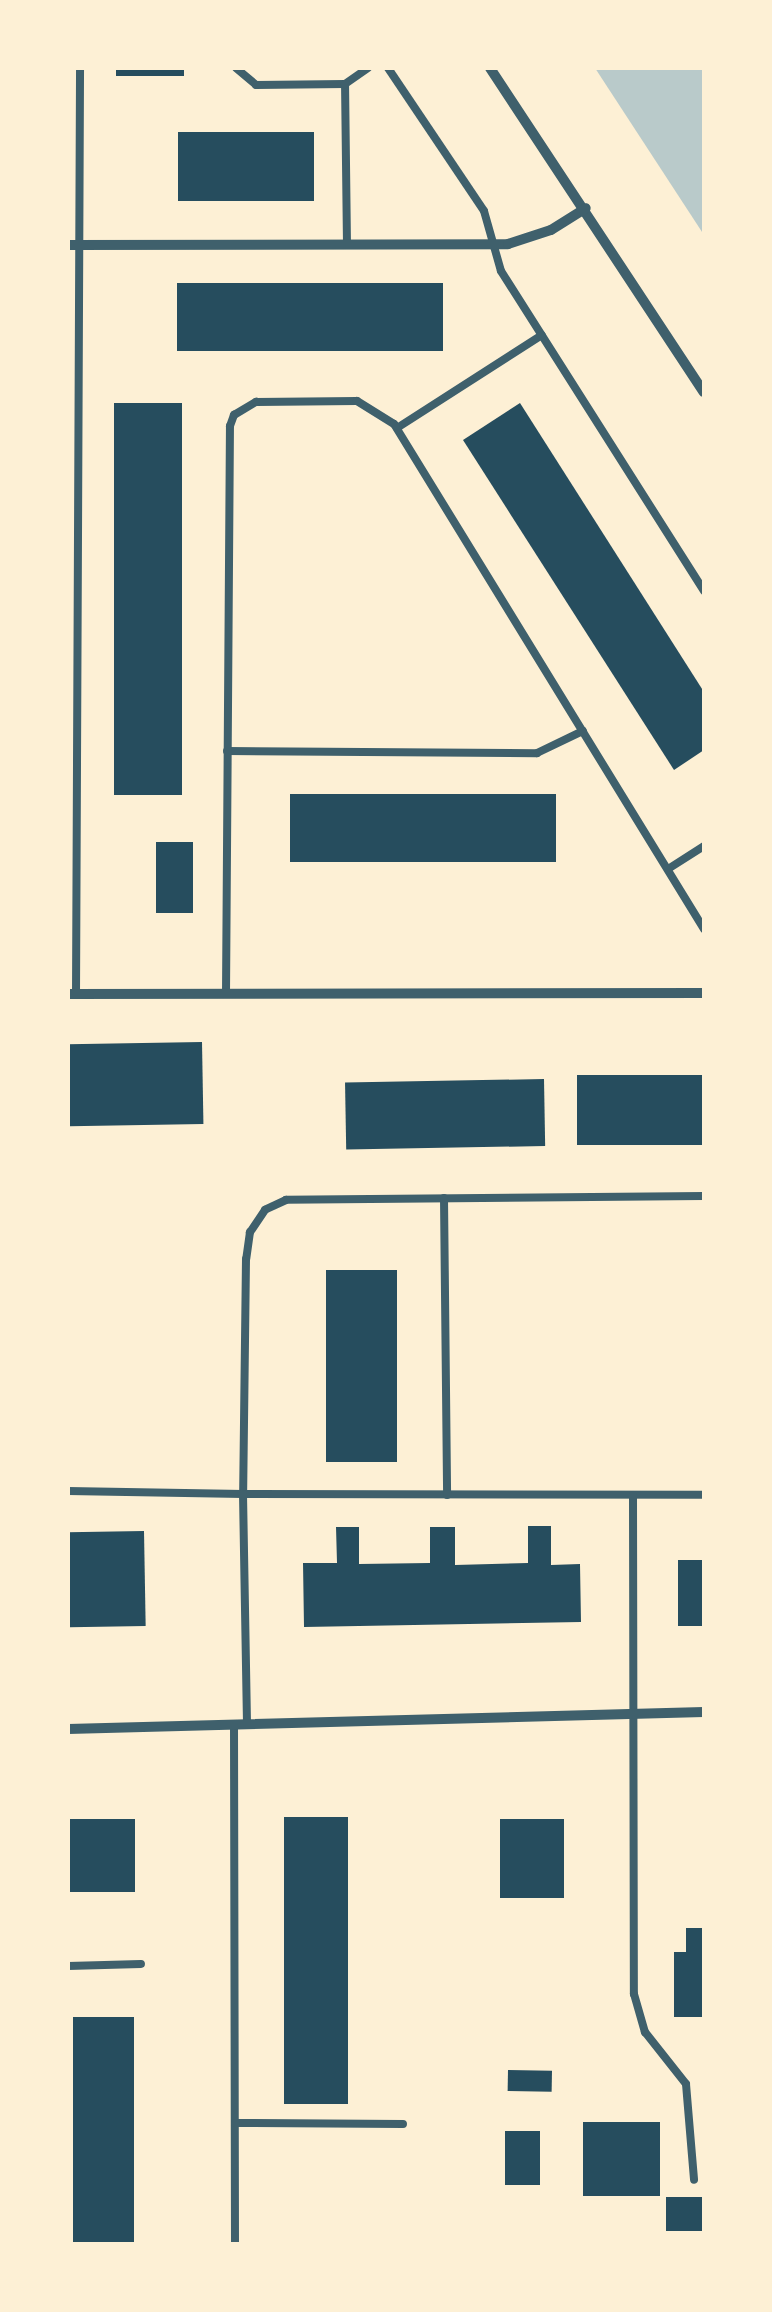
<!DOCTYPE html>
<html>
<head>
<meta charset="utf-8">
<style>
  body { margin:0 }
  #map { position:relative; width:772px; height:2312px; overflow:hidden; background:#fdf0d5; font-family:Montserrat,sans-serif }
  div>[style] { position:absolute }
  .green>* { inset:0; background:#b9caca }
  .building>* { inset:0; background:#264d5e; transform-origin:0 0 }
  .service>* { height:8px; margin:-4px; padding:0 4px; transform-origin:4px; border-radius:4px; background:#3f606c }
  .minor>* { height:10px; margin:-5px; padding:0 5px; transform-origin:5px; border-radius:5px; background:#3f606c }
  span { translate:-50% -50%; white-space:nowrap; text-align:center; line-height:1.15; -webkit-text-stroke:8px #fdf0d5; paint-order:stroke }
  .frame { position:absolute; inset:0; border:70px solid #fdf0d5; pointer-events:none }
</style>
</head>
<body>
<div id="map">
  <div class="green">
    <i style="clip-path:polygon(595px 68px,704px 68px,704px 235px)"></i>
  </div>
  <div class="building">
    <i style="left:116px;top:68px;width:68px;height:8px"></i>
    <i style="left:178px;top:132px;width:136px;height:69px"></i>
    <i style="left:177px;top:283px;width:266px;height:68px"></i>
    <i style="left:114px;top:403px;width:68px;height:392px"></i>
    <i style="clip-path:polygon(520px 403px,704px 692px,704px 750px,674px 770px,463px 440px)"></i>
    <i style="left:290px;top:794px;width:266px;height:68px"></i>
    <i style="left:156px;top:842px;width:37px;height:71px"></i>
    <i style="left:202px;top:1042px;width:82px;height:134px;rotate:89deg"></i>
    <i style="left:704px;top:1075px;width:70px;height:127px;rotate:90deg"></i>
    <i style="left:544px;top:1079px;width:67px;height:199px;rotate:89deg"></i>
    <i style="left:397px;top:1270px;width:192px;height:71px;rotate:90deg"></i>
    <i style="clip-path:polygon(528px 1526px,551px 1526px,551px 1565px,580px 1564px,581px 1622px,304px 1627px,303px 1563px,337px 1563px,336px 1527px,359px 1527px,359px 1564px,430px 1563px,430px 1527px,455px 1527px,455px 1565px,528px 1563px)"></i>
    <i style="left:144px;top:1531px;width:95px;height:76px;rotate:89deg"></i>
    <i style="left:704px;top:1560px;width:66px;height:26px;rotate:90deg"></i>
    <i style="left:284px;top:1817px;width:64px;height:287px"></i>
    <i style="left:68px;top:1819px;width:67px;height:73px"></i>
    <i style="left:500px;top:1819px;width:64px;height:79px"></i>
    <i style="clip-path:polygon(686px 1928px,704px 1928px,704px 2017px,674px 2017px,674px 1952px,686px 1952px)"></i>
    <i style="left:73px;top:2017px;width:61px;height:227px"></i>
    <i style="left:508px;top:2070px;width:44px;height:21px;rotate:1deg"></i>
    <i style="left:583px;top:2122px;width:77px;height:74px"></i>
    <i style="left:505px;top:2131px;width:35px;height:54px"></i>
    <i style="left:666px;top:2197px;width:38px;height:34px"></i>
  </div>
  <div class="service">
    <i style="left:236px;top:68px;width:26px;rotate:40deg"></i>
    <i style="left:256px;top:85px;width:89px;rotate:-0.6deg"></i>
    <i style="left:388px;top:68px;width:172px;rotate:56.1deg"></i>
    <i style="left:484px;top:211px;width:62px;rotate:74.2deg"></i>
    <i style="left:501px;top:271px;width:379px;rotate:57.6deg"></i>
    <i style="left:347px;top:245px;width:161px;rotate:-90.7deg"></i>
    <i style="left:345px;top:84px;width:28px;rotate:-35deg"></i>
    <i style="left:397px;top:428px;width:172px;rotate:-32.7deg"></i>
    <i style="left:227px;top:751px;width:310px;rotate:0.4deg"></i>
    <i style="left:537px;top:753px;width:51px;rotate:-25.6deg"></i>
    <i style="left:668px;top:869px;width:43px;rotate:-32.6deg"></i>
    <i style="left:76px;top:994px;width:926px;rotate:-89.75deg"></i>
    <i style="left:226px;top:994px;width:568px;rotate:-89.6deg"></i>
    <i style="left:230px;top:426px;width:12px;rotate:-70deg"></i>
    <i style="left:234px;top:415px;width:26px;rotate:-31deg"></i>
    <i style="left:256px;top:402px;width:101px;rotate:-0.6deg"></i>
    <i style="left:357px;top:401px;width:44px;rotate:31.9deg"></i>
    <i style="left:394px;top:424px;width:593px;rotate:58.46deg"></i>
    <i style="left:704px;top:1196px;width:418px;rotate:179.5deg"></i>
    <i style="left:286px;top:1200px;width:23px;rotate:155deg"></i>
    <i style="left:265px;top:1210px;width:27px;rotate:124deg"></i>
    <i style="left:250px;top:1232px;width:27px;rotate:98deg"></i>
    <i style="left:246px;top:1259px;width:235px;rotate:90.7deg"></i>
    <i style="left:243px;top:1494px;width:461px;rotate:0.1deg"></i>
    <i style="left:444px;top:1198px;width:297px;rotate:89.4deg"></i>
    <i style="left:68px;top:1491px;width:175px;rotate:1deg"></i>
    <i style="left:243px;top:1494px;width:230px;rotate:89deg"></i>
    <i style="left:633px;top:1495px;width:499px;rotate:89.9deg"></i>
    <i style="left:634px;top:1994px;width:40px;rotate:74deg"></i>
    <i style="left:645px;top:2032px;width:66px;rotate:51.7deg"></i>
    <i style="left:686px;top:2084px;width:96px;rotate:85.2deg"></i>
    <i style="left:234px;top:1724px;width:520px;rotate:89.89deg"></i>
    <i style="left:68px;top:1966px;width:73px;rotate:-1.6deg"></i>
    <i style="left:235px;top:2123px;width:168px;rotate:0.3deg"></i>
  </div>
  <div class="minor">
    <i style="left:490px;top:68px;width:388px;rotate:56.6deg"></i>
    <i style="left:68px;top:245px;width:440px;rotate:-0.1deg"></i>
    <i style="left:508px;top:244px;width:45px;rotate:-18deg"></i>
    <i style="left:551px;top:230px;width:41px;rotate:-32.2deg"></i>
    <i style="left:68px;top:994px;width:636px;rotate:-0.09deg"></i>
    <i style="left:68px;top:1729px;width:636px;rotate:-1.53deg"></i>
  </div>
  <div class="frame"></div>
</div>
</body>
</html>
